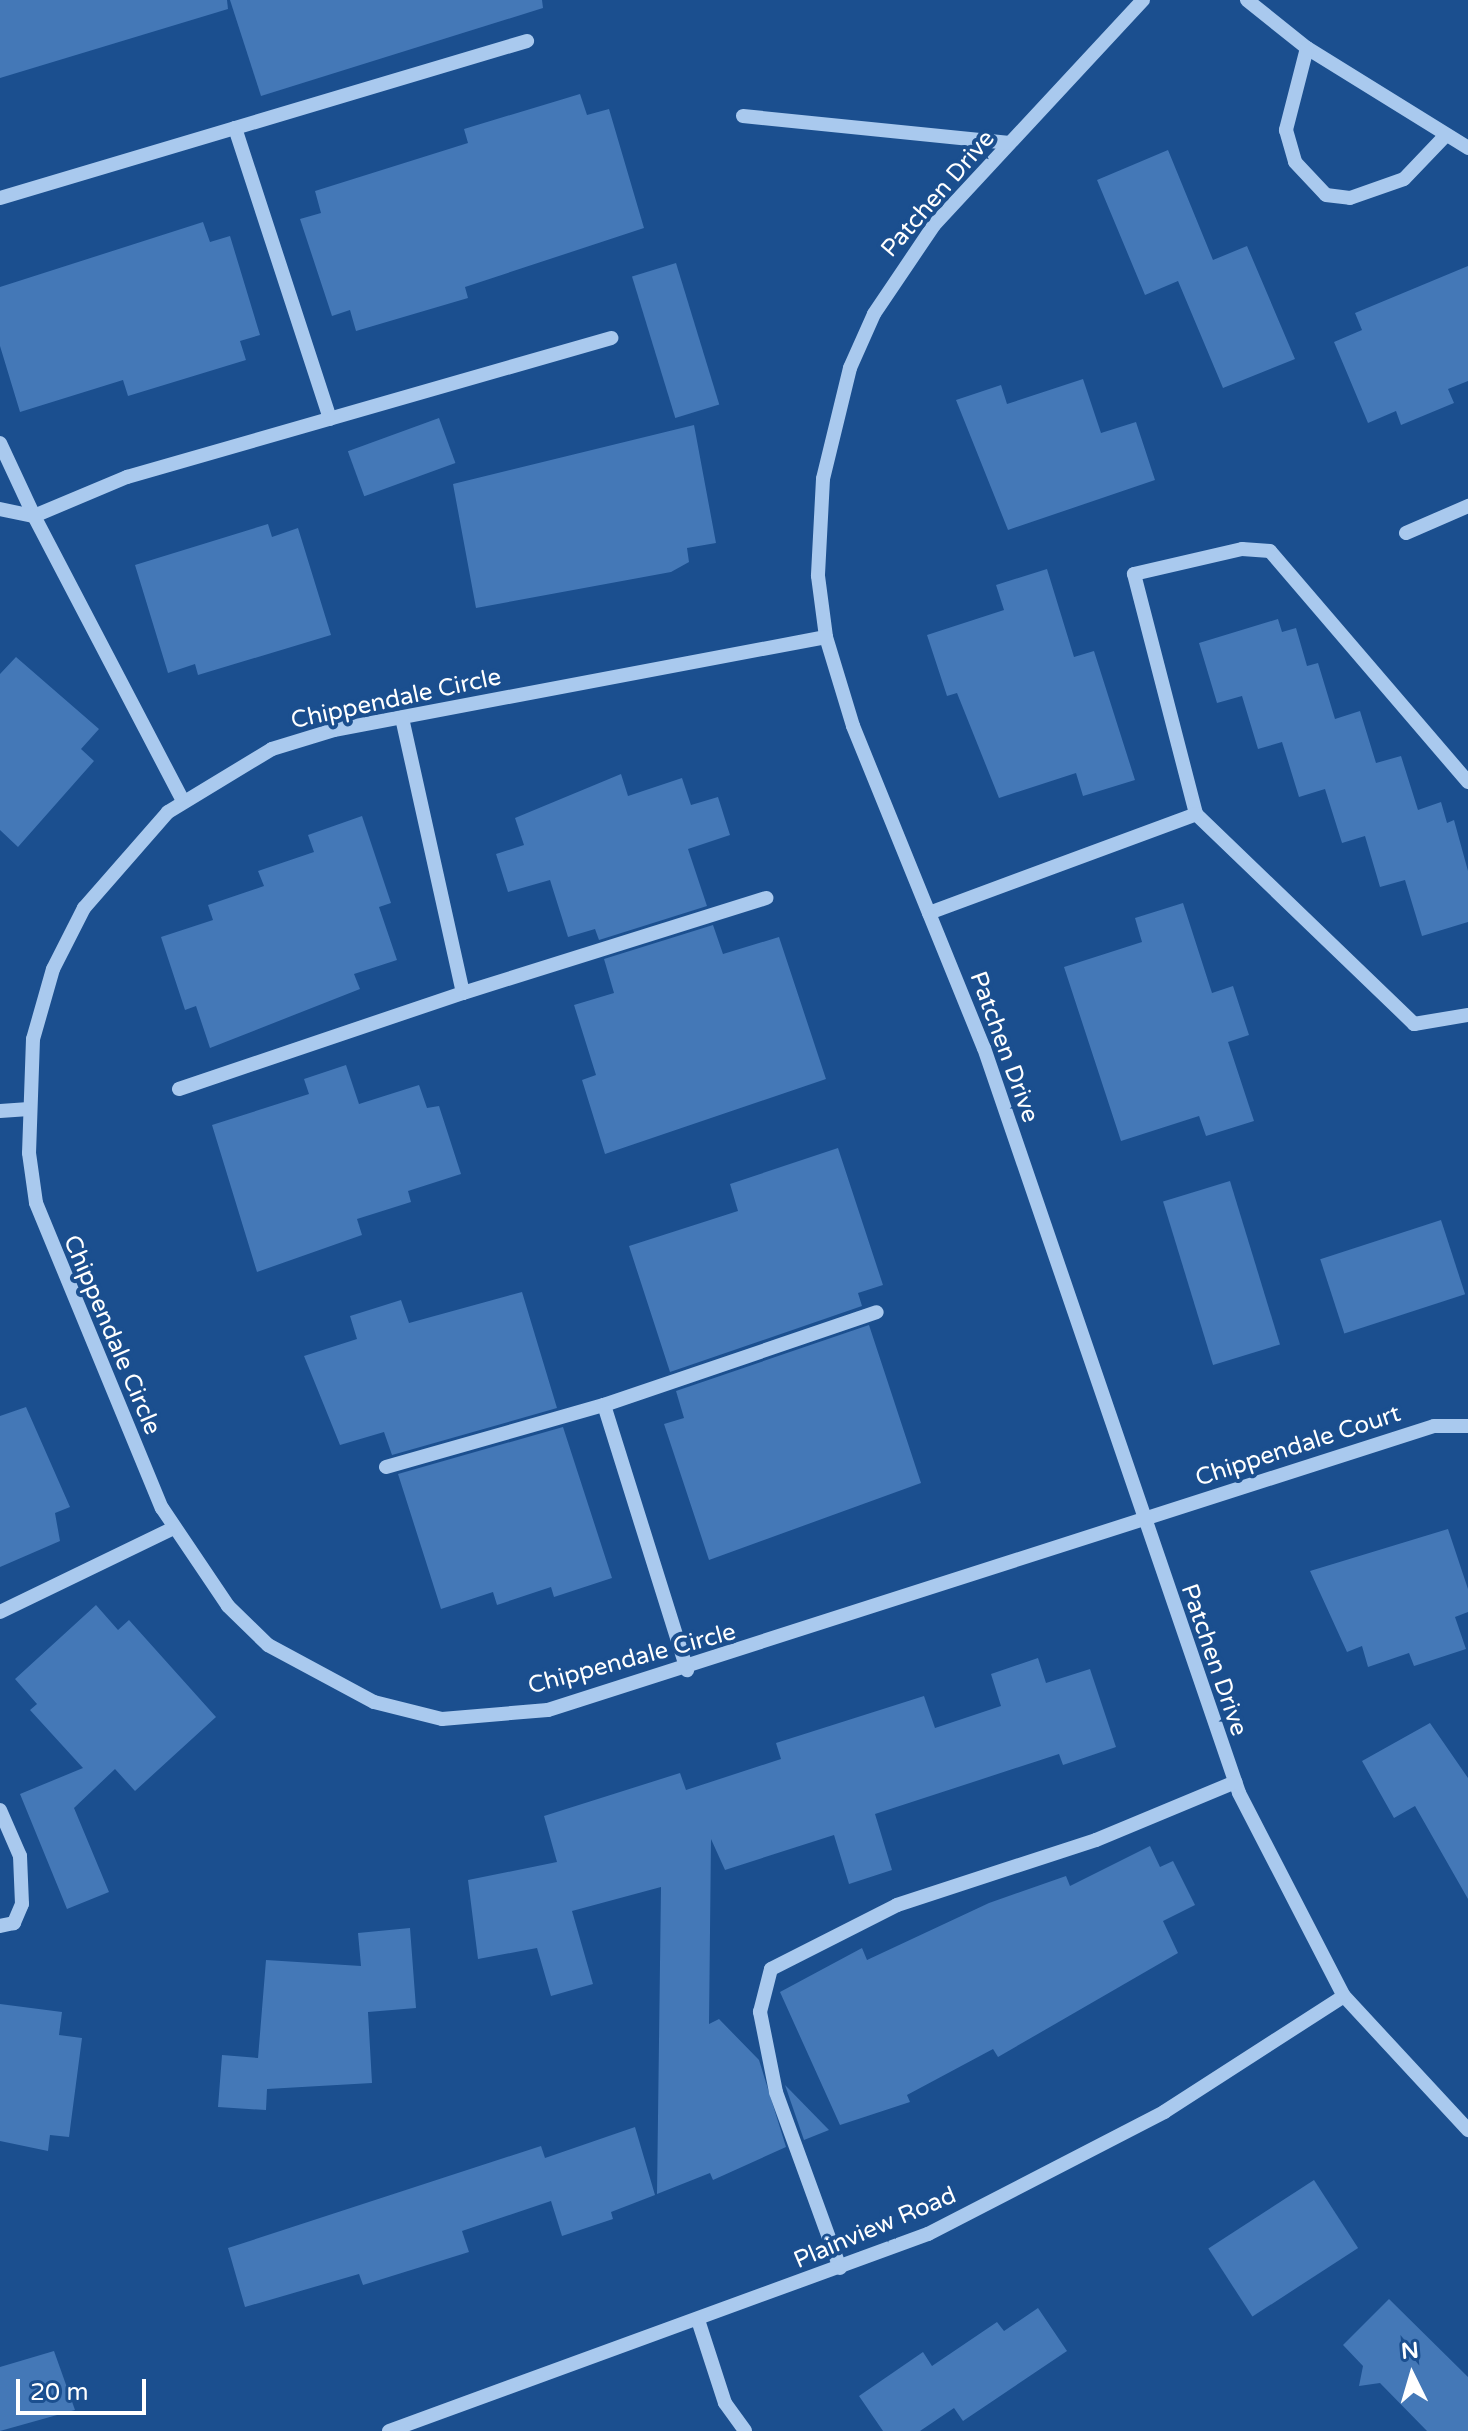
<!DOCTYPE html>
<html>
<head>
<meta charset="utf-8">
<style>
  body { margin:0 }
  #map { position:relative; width:1468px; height:2431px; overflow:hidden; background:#1b4f8f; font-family:"Varela Round",sans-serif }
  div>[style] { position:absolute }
  .building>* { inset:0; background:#4478b7; transform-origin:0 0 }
  .minor>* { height:14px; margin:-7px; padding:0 7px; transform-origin:7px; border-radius:7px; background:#a9c9ee }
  span { translate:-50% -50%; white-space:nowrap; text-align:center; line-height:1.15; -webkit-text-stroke:8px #1b4f8f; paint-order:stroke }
  .street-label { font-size:24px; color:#fff }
  .north { position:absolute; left:1372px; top:2335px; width:80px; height:80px; -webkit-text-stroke:6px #1b4f8f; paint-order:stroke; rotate:355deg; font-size:22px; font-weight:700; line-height:32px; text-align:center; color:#fff }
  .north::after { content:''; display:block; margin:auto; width:28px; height:36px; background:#fff; clip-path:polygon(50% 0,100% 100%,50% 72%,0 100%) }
  .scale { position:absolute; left:16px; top:2379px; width:130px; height:36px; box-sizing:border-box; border:4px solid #fff; border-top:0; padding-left:10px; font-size:24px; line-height:28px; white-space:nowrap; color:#fff; -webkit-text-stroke:6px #1b4f8f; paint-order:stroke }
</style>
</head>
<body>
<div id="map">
  <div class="building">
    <i style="clip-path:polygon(0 0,227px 0,228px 9px,0 78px)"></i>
    <i style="clip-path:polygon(230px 0,542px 0,543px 8px,261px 96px)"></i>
    <i style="clip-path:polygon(580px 94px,587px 115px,609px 109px,644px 228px,465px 287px,468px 298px,356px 331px,350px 310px,332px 316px,300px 219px,321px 213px,315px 191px,468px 143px,464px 129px)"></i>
    <i style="clip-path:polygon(1168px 150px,1213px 260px,1247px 246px,1295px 359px,1223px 388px,1178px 281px,1145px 295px,1097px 180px)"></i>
    <i style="clip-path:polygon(203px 222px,210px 242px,230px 236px,260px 335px,240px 341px,246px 360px,128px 396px,123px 380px,20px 412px,0 346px,0 287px)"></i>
    <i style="left:676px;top:263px;width:148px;height:46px;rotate:73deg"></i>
    <i style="clip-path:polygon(1468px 266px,1468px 381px,1448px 389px,1454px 403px,1401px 425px,1396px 411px,1368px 423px,1334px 342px,1362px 330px,1355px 313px)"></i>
    <i style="clip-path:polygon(1083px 379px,1101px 433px,1136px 422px,1155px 480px,1008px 530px,956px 400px,1001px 385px,1007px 404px)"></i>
    <i style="left:439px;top:418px;width:48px;height:97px;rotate:70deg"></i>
    <i style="clip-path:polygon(694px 425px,716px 543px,687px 548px,689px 562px,671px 572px,476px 608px,453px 484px)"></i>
    <i style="clip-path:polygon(268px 524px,272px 537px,298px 528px,331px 635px,198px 675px,195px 664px,168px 673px,135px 565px)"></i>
    <i style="clip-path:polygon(1047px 569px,1074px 657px,1094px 651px,1135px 780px,1083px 796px,1076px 773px,999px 798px,957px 693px,947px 696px,927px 635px,1004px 610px,996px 585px)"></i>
    <i style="clip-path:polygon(1278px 619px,1282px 632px,1296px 628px,1307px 666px,1318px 663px,1335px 719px,1360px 711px,1376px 763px,1401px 756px,1418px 810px,1441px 802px,1447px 823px,1454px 820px,1468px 871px,1468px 922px,1422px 936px,1405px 880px,1380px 887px,1365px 836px,1342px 843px,1325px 789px,1299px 797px,1282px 742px,1258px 749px,1242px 696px,1217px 703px,1199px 643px)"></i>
    <i style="clip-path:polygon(16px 657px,99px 729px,81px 749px,94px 761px,18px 847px,0 830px,0 674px)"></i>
    <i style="clip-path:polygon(621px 774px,628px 796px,682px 778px,691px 805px,718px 797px,730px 835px,688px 849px,707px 906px,599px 940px,595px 929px,568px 937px,550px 880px,508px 892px,496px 854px,524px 845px,515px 818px)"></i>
    <i style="clip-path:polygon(362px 816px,391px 903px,379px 907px,397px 960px,354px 974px,360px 989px,210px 1048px,196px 1006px,185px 1010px,161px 937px,213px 920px,208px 905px,264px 886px,258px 871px,314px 852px,308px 835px)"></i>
    <i style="clip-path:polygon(1183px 903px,1212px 993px,1233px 986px,1249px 1035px,1228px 1042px,1254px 1121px,1206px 1136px,1199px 1116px,1121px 1141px,1064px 967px,1142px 942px,1135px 918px)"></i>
    <i style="clip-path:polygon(713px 925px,723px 954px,779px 937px,826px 1079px,605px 1154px,582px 1080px,596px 1075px,574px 1005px,614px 993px,604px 959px)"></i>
    <i style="clip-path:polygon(346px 1065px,359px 1104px,419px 1085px,427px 1108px,439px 1106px,461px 1174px,408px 1191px,411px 1202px,357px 1219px,362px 1235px,257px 1272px,212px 1125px,309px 1094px,304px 1079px)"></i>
    <i style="clip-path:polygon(838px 1148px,883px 1285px,858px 1293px,862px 1306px,670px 1372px,629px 1246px,738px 1211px,730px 1184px)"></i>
    <i style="left:1230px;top:1181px;width:171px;height:70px;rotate:73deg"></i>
    <i style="left:1441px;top:1220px;width:78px;height:127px;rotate:72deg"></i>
    <i style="clip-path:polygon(522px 1292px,557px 1408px,392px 1455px,384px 1432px,340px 1445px,304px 1356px,357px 1339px,350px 1316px,401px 1300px,409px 1323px)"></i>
    <i style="clip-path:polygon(869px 1325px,921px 1483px,709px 1560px,664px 1424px,684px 1418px,676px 1391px)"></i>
    <i style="clip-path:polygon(26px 1407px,70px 1507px,55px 1513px,60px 1541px,0 1567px,0 1416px)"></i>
    <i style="clip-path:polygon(563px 1427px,612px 1578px,554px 1597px,551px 1587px,497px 1605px,493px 1592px,441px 1609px,398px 1474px)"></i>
    <i style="clip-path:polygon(1448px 1529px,1468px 1589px,1468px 1612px,1455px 1617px,1466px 1649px,1414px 1666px,1409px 1653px,1368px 1667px,1362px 1646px,1347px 1652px,1310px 1571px)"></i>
    <i style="clip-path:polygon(96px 1605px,118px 1630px,129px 1620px,216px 1717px,135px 1791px,115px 1769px,74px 1808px,109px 1892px,67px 1909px,20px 1794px,83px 1768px,30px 1710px,37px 1704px,15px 1679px)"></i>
    <i style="clip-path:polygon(1038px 1658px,1046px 1683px,1090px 1669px,1116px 1747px,1063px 1765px,1059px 1754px,875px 1814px,892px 1870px,849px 1884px,834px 1835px,725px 1870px,711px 1839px,709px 2024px,719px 2019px,759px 2060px,786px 2147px,713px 2180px,710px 2173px,657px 2194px,661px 1887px,572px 1911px,593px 1984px,551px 1996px,537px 1948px,478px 1959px,468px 1880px,557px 1862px,544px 1816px,680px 1773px,686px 1790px,781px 1759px,776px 1743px,924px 1696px,935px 1728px,1001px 1706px,991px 1674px)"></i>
    <i style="clip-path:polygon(1430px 1723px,1468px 1778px,1468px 1899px,1415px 1806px,1394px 1818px,1362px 1761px)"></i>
    <i style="clip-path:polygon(1150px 1846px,1160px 1867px,1173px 1861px,1195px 1905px,1163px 1921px,1178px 1953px,998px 2057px,993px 2049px,907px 2095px,910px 2102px,840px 2125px,780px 1992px,862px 1948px,867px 1960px,989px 1903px,1066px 1876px,1070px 1886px)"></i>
    <i style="clip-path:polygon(410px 1928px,416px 2008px,368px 2012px,372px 2083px,267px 2089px,266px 2110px,218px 2107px,222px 2055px,258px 2058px,266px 1960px,361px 1966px,358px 1933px)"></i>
    <i style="clip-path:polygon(0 2004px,62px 2012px,59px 2035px,82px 2038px,69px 2137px,50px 2135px,48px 2151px,0 2141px)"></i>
    <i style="clip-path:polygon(785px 2085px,829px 2130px,804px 2140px)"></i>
    <i style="clip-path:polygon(635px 2127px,655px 2195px,611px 2212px,613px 2219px,562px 2236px,551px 2201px,462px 2231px,469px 2252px,363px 2285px,359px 2274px,245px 2307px,228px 2248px,541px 2146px,545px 2158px)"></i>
    <i style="left:1314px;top:2180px;width:81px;height:126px;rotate:57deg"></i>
    <i style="clip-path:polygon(1389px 2299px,1468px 2377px,1468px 2431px,1427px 2431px,1380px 2383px,1359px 2386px,1363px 2366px,1343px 2345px)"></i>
    <i style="clip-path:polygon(1038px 2308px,1067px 2351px,963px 2421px,954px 2408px,920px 2431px,883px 2431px,859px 2396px,923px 2352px,932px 2366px,997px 2322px,1004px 2331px)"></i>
    <i style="clip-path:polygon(54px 2351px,75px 2410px,0 2431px,0 2367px)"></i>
  </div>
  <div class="minor">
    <i style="left:1143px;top:0;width:307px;rotate:132.9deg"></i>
    <i style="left:934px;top:225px;width:107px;rotate:124deg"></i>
    <i style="left:874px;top:314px;width:59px;rotate:114deg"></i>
    <i style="left:850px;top:368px;width:114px;rotate:103.7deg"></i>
    <i style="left:823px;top:479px;width:97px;rotate:93deg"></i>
    <i style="left:818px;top:576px;width:62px;rotate:82.5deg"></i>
    <i style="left:826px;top:637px;width:93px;rotate:73.1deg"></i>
    <i style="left:853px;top:726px;width:348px;rotate:67.9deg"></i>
    <i style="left:984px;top:1048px;width:787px;rotate:71.1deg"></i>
    <i style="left:1239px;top:1793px;width:229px;rotate:62.7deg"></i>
    <i style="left:1344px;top:1996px;width:183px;rotate:47.2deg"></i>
    <i style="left:1247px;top:0;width:77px;rotate:38.7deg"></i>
    <i style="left:1307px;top:48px;width:190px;rotate:31.8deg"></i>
    <i style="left:1307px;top:48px;width:85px;rotate:104.4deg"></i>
    <i style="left:1286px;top:130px;width:33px;rotate:74deg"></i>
    <i style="left:1295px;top:162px;width:45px;rotate:46.8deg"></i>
    <i style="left:1326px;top:195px;width:24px;rotate:7deg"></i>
    <i style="left:1350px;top:198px;width:57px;rotate:-19.4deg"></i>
    <i style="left:1404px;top:179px;width:61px;rotate:-46.3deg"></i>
    <i style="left:743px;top:116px;width:268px;rotate:5.8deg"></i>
    <i style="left:235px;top:128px;width:306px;rotate:71.9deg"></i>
    <i style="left:0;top:198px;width:550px;rotate:-16.59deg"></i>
    <i style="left:0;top:443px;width:81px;rotate:65deg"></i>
    <i style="left:34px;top:516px;width:101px;rotate:-22.8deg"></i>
    <i style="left:127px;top:477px;width:504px;rotate:-16.02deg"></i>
    <i style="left:0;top:509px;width:35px;rotate:12deg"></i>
    <i style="left:34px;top:516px;width:322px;rotate:62.4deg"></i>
    <i style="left:1406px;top:533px;width:68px;rotate:-23.5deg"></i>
    <i style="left:826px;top:637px;width:501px;rotate:169.3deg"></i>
    <i style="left:334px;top:730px;width:65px;rotate:163deg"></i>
    <i style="left:272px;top:749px;width:122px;rotate:148.8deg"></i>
    <i style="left:168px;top:812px;width:128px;rotate:131.2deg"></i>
    <i style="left:84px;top:908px;width:68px;rotate:116.9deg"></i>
    <i style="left:53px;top:969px;width:73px;rotate:105.9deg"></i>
    <i style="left:33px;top:1039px;width:114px;rotate:92deg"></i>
    <i style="left:29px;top:1153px;width:50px;rotate:82deg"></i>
    <i style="left:36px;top:1203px;width:330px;rotate:67.6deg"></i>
    <i style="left:162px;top:1508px;width:118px;rotate:56deg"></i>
    <i style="left:228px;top:1606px;width:56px;rotate:44.3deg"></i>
    <i style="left:268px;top:1645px;width:120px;rotate:28.3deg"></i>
    <i style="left:374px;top:1702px;width:70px;rotate:14deg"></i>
    <i style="left:442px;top:1719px;width:106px;rotate:-4.9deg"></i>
    <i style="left:548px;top:1710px;width:930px;rotate:-17.77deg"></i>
    <i style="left:1434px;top:1426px;width:34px"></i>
    <i style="left:1468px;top:782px;width:304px;rotate:-130.6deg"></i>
    <i style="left:1270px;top:551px;width:28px;rotate:-176deg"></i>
    <i style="left:1242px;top:549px;width:111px;rotate:167deg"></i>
    <i style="left:1134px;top:574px;width:248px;rotate:75.5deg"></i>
    <i style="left:1196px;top:814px;width:303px;rotate:43.9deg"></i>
    <i style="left:1414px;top:1024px;width:55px;rotate:-9.5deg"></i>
    <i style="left:929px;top:913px;width:285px;rotate:-20.3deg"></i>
    <i style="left:463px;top:993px;width:318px;rotate:-17.4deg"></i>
    <i style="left:179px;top:1089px;width:300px;rotate:-18.7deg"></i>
    <i style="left:463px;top:993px;width:282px;rotate:-102.5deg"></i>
    <i style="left:0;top:1111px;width:29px;rotate:-4deg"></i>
    <i style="left:604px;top:1405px;width:288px;rotate:-18.8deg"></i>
    <i style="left:386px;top:1467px;width:227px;rotate:-15.9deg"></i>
    <i style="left:604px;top:1405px;width:278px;rotate:72.6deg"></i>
    <i style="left:0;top:1612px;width:193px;rotate:-25.8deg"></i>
    <i style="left:0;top:1810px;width:50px;rotate:66.5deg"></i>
    <i style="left:20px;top:1856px;width:48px;rotate:87.6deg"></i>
    <i style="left:22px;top:1904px;width:21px;rotate:113deg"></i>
    <i style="left:14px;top:1923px;width:14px;rotate:168deg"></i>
    <i style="left:840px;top:2268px;width:187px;rotate:-110deg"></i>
    <i style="left:776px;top:2092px;width:82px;rotate:-101.3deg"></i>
    <i style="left:760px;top:2012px;width:44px;rotate:-75.7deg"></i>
    <i style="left:771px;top:1969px;width:141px;rotate:-26.9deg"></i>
    <i style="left:897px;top:1905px;width:209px;rotate:-18.1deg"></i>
    <i style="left:1096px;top:1840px;width:151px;rotate:-22.6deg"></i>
    <i style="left:699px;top:2323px;width:84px;rotate:72deg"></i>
    <i style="left:725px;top:2403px;width:34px;rotate:54deg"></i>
    <i style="left:389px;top:2431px;width:574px;rotate:-20.08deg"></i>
    <i style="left:928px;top:2234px;width:266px;rotate:-27.3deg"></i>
    <i style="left:1164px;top:2112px;width:214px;rotate:-32.8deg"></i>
  </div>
  <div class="street-label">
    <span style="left:938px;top:194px;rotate:-49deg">Patchen Drive</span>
    <span style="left:396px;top:699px;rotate:-12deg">Chippendale Circle</span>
    <span style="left:1004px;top:1047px;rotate:70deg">Patchen Drive</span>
    <span style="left:112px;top:1335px;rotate:67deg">Chippendale Circle</span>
    <span style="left:1298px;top:1446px;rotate:-18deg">Chippendale Court</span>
    <span style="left:632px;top:1659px;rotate:-15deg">Chippendale Circle</span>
    <span style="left:1214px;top:1660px;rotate:71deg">Patchen Drive</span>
    <span style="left:875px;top:2228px;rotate:-23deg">Plainview Road</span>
  </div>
  <div class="north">N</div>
  <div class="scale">20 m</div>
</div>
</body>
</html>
